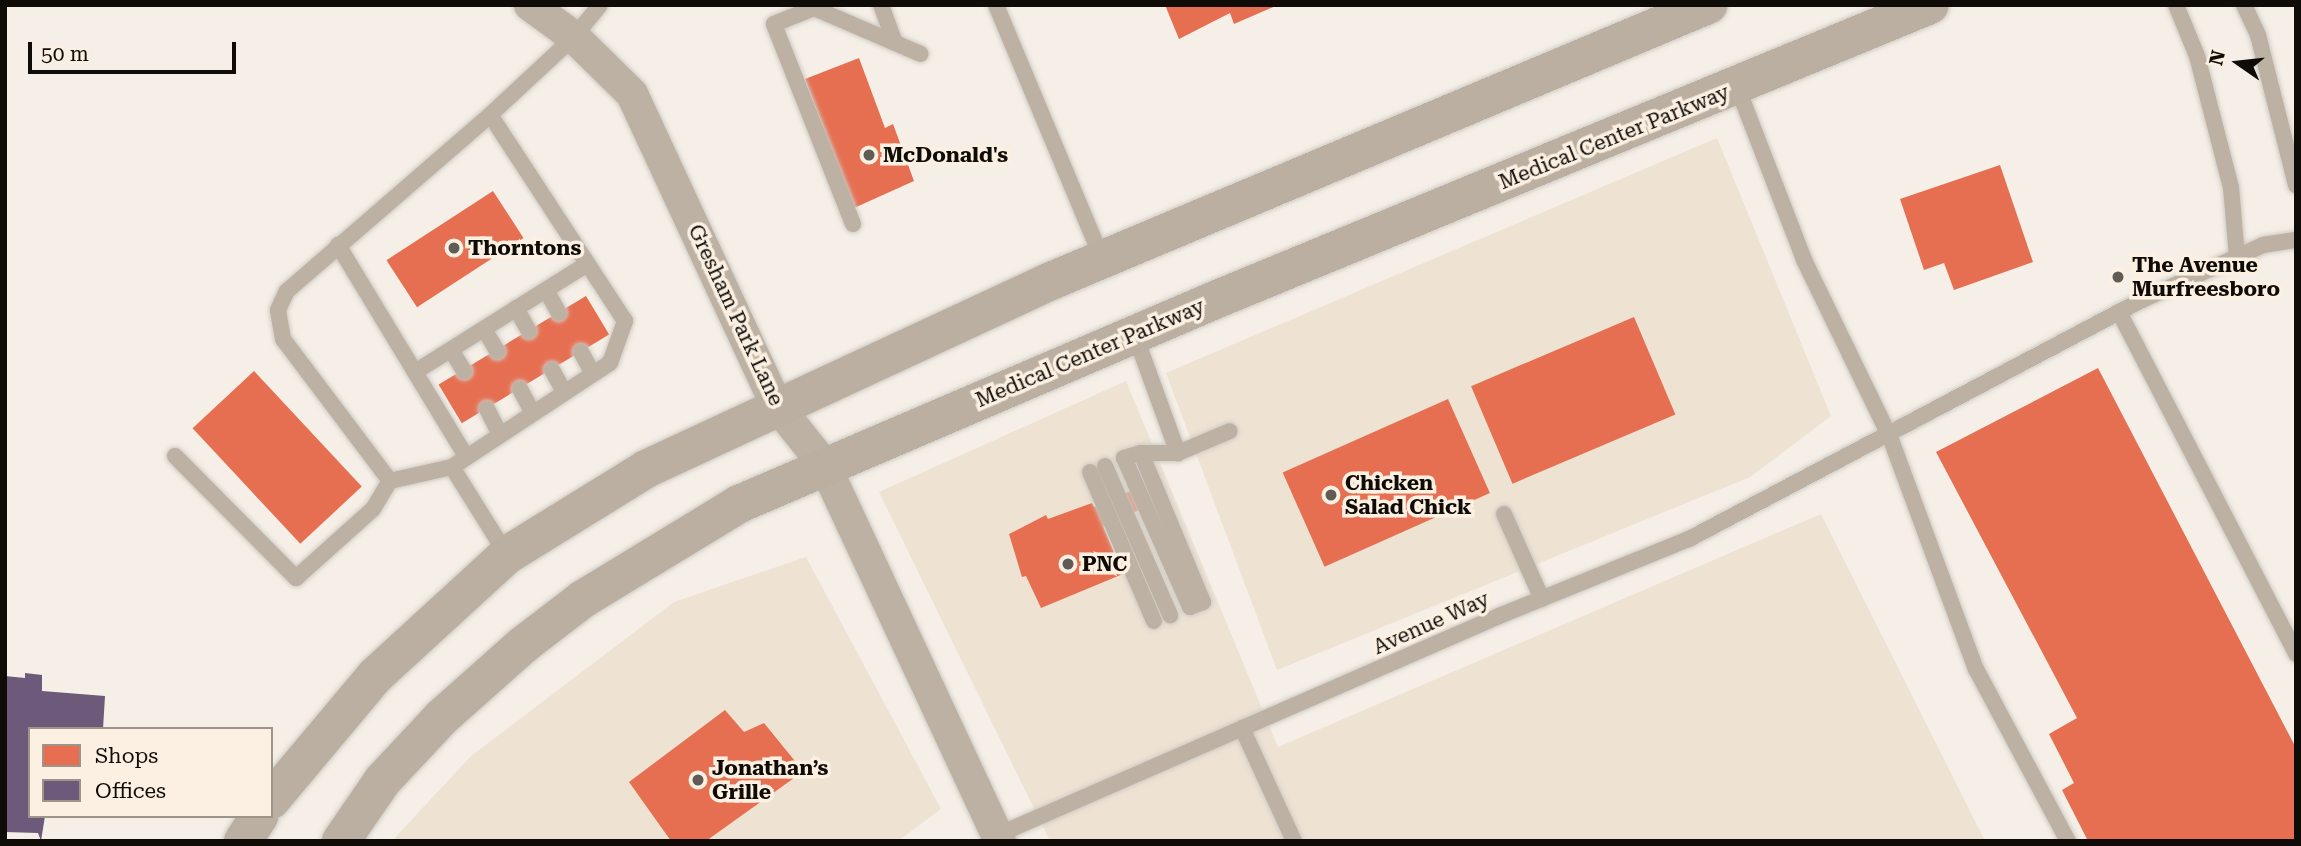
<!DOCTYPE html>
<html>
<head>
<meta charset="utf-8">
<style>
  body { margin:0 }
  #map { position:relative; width:2301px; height:846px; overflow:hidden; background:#f5efe7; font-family:"Roboto Serif",serif }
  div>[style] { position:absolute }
  .built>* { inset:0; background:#eee2d3 }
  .shops>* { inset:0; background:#e76f51; transform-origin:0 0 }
  .offices>* { inset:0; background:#6d597a }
  .roads { filter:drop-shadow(0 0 2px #cfcbc4) drop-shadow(0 0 2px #cfcbc4) }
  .lane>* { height:16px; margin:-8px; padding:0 8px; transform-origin:8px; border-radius:8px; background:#bcb1a3 }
  .street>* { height:32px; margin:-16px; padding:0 16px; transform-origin:16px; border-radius:16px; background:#bcb1a3 }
  .secondary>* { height:38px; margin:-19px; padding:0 19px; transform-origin:19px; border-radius:19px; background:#baafa1 }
  .dots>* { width:19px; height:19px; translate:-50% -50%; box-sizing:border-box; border:4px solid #fbf0e1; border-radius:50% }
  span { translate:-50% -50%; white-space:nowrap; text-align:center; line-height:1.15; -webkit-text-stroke:7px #fbf0e1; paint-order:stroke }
  .street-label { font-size:21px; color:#0f0b07 }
  .poi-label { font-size:21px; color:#0f0b07; font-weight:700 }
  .left { translate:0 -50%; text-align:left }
  .frame { position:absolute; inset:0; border:7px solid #0f0b07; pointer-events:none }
  .legend { position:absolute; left:28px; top:727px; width:245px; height:91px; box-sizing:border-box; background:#fbf0e1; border:2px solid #9d948a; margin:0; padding:9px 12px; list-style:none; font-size:21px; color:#0f0b07 }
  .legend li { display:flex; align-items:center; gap:14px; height:35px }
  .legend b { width:35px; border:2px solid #9d948a }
  .north { position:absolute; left:2203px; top:28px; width:70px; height:70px; -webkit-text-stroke:5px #fbf0e1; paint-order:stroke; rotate:284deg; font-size:19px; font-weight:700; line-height:28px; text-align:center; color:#0f0b07 }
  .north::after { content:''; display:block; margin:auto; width:24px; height:32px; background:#0f0b07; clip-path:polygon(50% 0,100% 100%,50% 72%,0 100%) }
  .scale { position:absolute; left:28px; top:42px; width:208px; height:32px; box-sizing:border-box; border:4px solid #0f0b07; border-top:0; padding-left:9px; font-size:21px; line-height:24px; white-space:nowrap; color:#0f0b07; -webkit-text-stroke:5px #fbf0e1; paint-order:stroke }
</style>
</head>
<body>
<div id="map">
  <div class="built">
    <i style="clip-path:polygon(1717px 138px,1831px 416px,1750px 477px,1277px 670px,1166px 373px)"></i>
    <i style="clip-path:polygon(1126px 381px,1278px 747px,1821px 514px,1985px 841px,1050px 841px,879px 492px)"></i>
    <i style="clip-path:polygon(806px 557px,941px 809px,898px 841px,392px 841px,471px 756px,674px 602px)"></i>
  </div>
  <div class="shops">
    <i style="clip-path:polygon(1165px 5px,1278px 5px,1234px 24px,1230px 13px,1179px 39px)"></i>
    <i style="clip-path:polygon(859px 58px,885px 128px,893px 124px,914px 181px,854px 208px,805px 79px)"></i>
    <i style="clip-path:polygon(2000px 165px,2033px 262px,1954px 290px,1944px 263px,1924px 270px,1900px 199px)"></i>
    <i style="left:493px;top:191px;width:56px;height:127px;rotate:57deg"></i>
    <i style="left:586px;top:296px;width:45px;height:172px;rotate:59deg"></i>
    <i style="left:1634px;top:317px;width:106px;height:177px;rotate:67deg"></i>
    <i style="clip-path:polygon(2098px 368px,2296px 748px,2296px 841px,2088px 841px,2062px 790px,2074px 783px,2049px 734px,2077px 718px,1936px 452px)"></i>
    <i style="left:254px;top:371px;width:158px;height:84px;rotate:47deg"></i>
    <i style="left:1448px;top:399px;width:103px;height:181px;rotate:66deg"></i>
    <i style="clip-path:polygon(1160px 478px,1168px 497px,1103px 526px,1123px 574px,1041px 608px,1026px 576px,1022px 577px,1009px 534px,1046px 515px,1048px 519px,1092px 503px,1094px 507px)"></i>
    <i style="clip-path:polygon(725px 710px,744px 732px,764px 723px,799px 766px,791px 774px,794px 778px,706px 841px,671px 841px,629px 782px)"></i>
  </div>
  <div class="offices">
    <i style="clip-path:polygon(25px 673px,42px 675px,42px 691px,105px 696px,103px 729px,30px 729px,30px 816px,45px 816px,41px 841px,38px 833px,5px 832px,5px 676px,25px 678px)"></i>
  </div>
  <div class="roads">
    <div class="lane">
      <i style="left:881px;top:5px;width:40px;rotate:69.8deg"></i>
      <i style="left:996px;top:5px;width:275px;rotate:67.3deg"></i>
      <i style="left:2176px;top:5px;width:55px;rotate:67.6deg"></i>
      <i style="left:2197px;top:56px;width:135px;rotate:75.5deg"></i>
      <i style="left:2231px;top:187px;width:70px;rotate:85.1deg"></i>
      <i style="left:2244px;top:5px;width:33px;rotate:65deg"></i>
      <i style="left:2258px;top:35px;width:155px;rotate:75.8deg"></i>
      <i style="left:1737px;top:86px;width:186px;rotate:68.9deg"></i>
      <i style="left:1804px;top:260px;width:197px;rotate:64.1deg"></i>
      <i style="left:1890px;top:437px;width:247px;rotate:69.7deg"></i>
      <i style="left:1976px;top:669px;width:195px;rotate:61.9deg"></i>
      <i style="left:853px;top:224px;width:215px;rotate:-111.6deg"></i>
      <i style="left:774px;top:24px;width:43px;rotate:-21.8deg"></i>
      <i style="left:814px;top:8px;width:116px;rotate:23.3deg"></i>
      <i style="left:338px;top:245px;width:247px;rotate:58.8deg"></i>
      <i style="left:546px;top:290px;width:26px;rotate:61deg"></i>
      <i style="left:516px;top:308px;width:26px;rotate:61deg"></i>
      <i style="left:2119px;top:312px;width:385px;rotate:62.6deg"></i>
      <i style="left:484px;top:329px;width:26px;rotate:59deg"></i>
      <i style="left:1135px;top:335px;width:126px;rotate:70deg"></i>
      <i style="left:1178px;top:453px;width:37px;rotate:180deg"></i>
      <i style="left:1141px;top:453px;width:18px;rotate:164deg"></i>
      <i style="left:1124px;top:458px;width:163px;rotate:66.1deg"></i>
      <i style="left:1190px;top:607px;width:14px;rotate:-21deg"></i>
      <i style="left:1203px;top:602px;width:161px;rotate:-112.6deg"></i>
      <i style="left:451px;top:350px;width:25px;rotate:58deg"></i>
      <i style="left:581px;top:352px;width:25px;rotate:61deg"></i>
      <i style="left:552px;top:370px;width:26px;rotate:61deg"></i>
      <i style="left:415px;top:372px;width:203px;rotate:-32.1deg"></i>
      <i style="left:520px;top:389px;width:27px;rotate:62deg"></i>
      <i style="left:487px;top:409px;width:28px;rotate:63deg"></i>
      <i style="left:1178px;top:453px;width:56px;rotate:-22.9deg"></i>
      <i style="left:175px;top:456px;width:172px;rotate:45.2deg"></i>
      <i style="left:296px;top:578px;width:103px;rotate:-41.9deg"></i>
      <i style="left:373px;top:509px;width:33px;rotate:-59deg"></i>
      <i style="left:1105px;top:466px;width:163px;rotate:66.4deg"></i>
      <i style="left:452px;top:467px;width:64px;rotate:167.3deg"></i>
      <i style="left:390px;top:481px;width:178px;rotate:-127deg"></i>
      <i style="left:283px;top:339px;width:29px;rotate:-100deg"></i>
      <i style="left:278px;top:310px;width:21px;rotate:-65deg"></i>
      <i style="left:287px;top:291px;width:269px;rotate:-40.9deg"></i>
      <i style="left:1090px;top:472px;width:162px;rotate:66.8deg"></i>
      <i style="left:1504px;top:514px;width:93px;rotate:65.9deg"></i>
      <i style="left:507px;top:555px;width:104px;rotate:-122deg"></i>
      <i style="left:452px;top:467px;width:189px;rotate:-33.4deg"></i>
      <i style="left:610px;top:363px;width:45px;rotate:-70.3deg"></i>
      <i style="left:625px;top:321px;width:246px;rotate:-123.2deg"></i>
      <i style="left:490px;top:115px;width:115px;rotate:-42.9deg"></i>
      <i style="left:574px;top:37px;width:41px;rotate:-50.9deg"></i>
      <i style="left:1242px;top:728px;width:124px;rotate:65.3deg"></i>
      <i style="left:993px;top:837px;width:552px;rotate:-23.59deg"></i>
      <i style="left:1499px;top:616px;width:205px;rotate:-22.1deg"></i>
      <i style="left:1689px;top:539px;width:512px;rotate:-27.82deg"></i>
      <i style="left:2142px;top:300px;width:133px;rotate:-24.4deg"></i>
      <i style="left:2263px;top:245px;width:33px;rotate:-9deg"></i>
    </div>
    <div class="street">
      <i style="left:530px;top:5px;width:54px;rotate:36deg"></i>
      <i style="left:574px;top:37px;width:81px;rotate:44.5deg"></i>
      <i style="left:632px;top:94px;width:344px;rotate:65.1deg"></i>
      <i style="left:777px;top:406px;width:77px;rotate:51.3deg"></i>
      <i style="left:825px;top:466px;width:414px;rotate:65deg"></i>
    </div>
    <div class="secondary">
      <i style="left:271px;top:800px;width:162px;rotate:-50deg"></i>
      <i style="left:375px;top:676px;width:179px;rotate:-42.5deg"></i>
      <i style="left:507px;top:555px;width:163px;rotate:-31.7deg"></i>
      <i style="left:646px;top:469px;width:447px;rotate:-24.9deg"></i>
      <i style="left:1051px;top:281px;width:713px;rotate:-22.79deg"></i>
      <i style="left:243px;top:841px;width:30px;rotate:-57deg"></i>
      <i style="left:341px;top:841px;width:74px;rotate:-55.5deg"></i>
      <i style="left:383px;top:780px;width:86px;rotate:-46.9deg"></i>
      <i style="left:442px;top:717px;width:108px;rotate:-41.6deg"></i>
      <i style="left:523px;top:645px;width:76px;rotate:-37.5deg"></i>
      <i style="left:583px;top:599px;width:183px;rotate:-31.3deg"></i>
      <i style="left:739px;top:504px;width:518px;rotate:-23.2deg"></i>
      <i style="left:1215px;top:300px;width:773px;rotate:-22.42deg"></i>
    </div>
  </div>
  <div class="dots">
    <i style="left:869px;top:155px;background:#605b55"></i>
    <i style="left:454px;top:248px;background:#605b55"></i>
    <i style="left:2118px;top:277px;background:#605b55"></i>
    <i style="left:1331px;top:495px;background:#605b55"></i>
    <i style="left:1068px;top:564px;background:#605b55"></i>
    <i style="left:698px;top:780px;background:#605b55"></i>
  </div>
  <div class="street-label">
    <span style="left:1614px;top:137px;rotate:-22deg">Medical Center Parkway</span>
    <span style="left:736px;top:315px;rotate:65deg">Gresham Park Lane</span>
    <span style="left:1090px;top:353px;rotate:-23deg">Medical Center Parkway</span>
    <span style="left:1431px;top:623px;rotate:-24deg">Avenue Way</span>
  </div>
  <div class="poi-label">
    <span class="left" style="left:883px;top:155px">McDonald's</span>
    <span class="left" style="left:468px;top:248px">Thorntons</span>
    <span class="left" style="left:2132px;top:277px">The Avenue<br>Murfreesboro</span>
    <span class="left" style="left:1345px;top:495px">Chicken<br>Salad Chick</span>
    <span class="left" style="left:1082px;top:564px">PNC</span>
    <span class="left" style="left:712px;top:780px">Jonathan’s<br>Grille</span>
  </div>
  <div class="frame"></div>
  <ul class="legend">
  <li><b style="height:19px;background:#e76f51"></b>Shops</li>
  <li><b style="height:19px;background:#6d597a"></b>Offices</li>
  </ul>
  <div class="north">N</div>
  <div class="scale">50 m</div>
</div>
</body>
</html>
